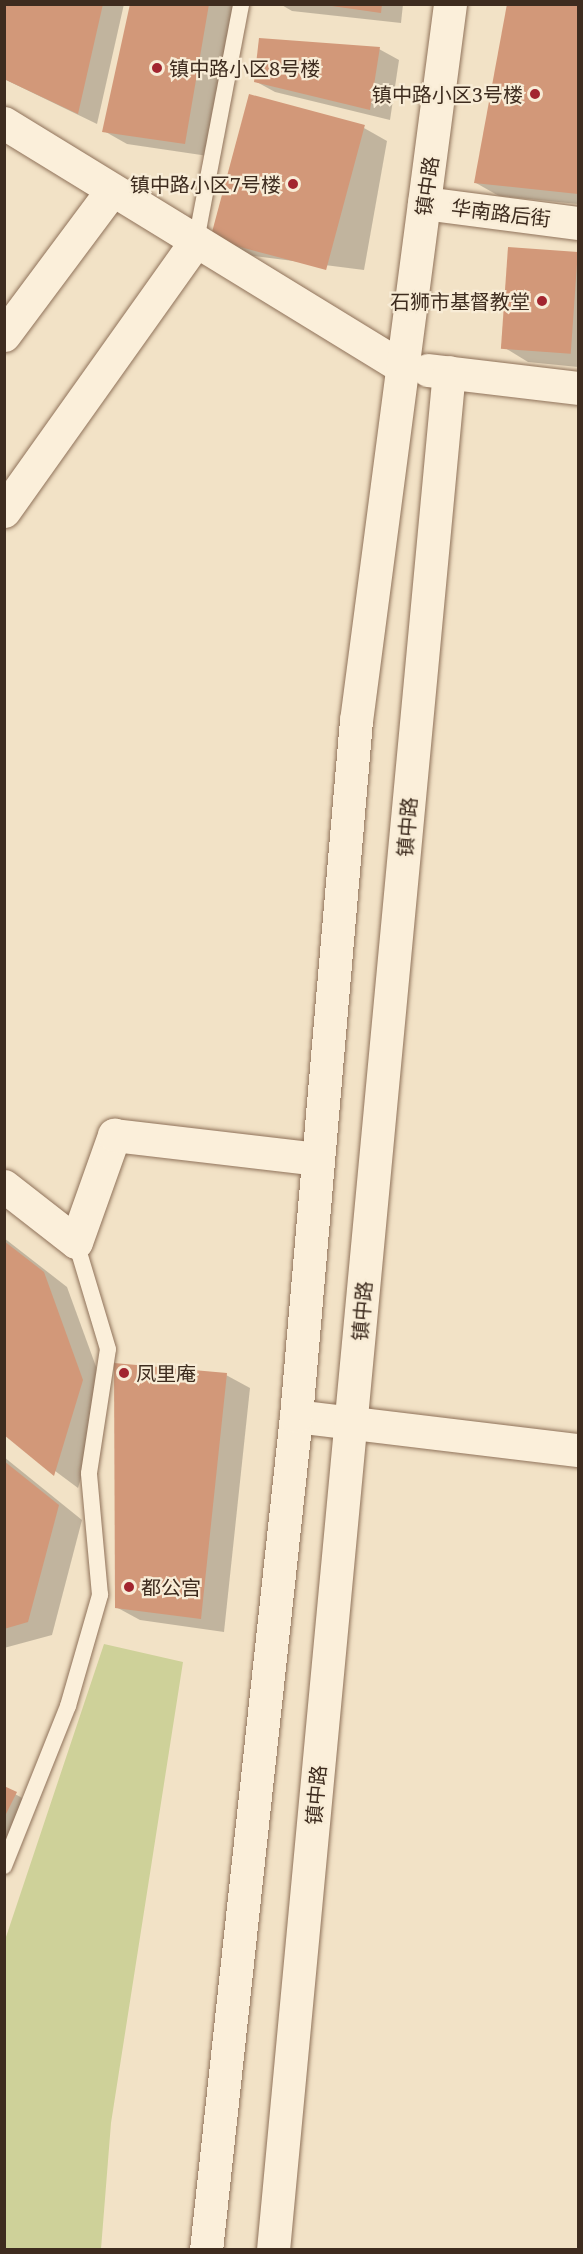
<!DOCTYPE html>
<html>
<head>
<meta charset="utf-8">
<style>
  body { margin:0 }
  #map { position:relative; width:583px; height:2254px; overflow:hidden; background:#f2e2c6; font-family:"Noto Serif","Noto Sans SC",serif }
  div>[style] { position:absolute }
  .green>* { inset:0; background:#ced199 }
  .shadow>* { inset:0; background:#0003 }
  .building>* { inset:0; background:#d29879; transform-origin:0 0 }
  .roads { filter:drop-shadow(0 0 2px #8f725a) drop-shadow(0 0 2px #8f725a) }
  .lane>* { height:16px; margin:-8px; padding:0 8px; transform-origin:8px; border-radius:8px; background:#fbefda }
  .street>* { height:33px; margin:-16.5px; padding:0 16.5px; transform-origin:16.5px; border-radius:16.5px; background:#fbefda }
  .secondary>* { height:33px; margin:-16.5px; padding:0 16.5px; transform-origin:16.5px; border-radius:16.5px; background:#fbefda }
  .dots>* { width:16px; height:16px; translate:-50% -50%; box-sizing:border-box; border:3px solid #f8ecd6; border-radius:50% }
  span { translate:-50% -50%; white-space:nowrap; text-align:center; line-height:1.15; -webkit-text-stroke:4.5px #f8ecd6; paint-order:stroke }
  .poi-label { font-size:20px; color:#3e2c1f }
  .left { translate:0 -50%; text-align:left }
  .right { translate:-100% -50%; text-align:right }
  .street-label { font-size:20px; color:#3e2c1f }
  .frame { position:absolute; inset:0; border:6px solid #3e2c1f; pointer-events:none }
</style>
</head>
<body>
<div id="map">
  <div class="green">
    <i style="clip-path:polygon(104px 1644px,183px 1662px,111px 2123px,101px 2249px,5px 2249px,5px 1940px)"></i>
  </div>
  <div class="shadow">
    <i style="clip-path:polygon(4px 4px,124px 4px,97px 124px,4px 79px)"></i>
    <i style="clip-path:polygon(132px 4px,235px 4px,208px 156px,127px 144px,104px 131px)"></i>
    <i style="clip-path:polygon(280px 4px,403px 4px,401px 23px,292px 11px)"></i>
    <i style="clip-path:polygon(508px 4px,578px 4px,578px 204px,499px 196px,476px 183px)"></i>
    <i style="clip-path:polygon(379px 49px,399px 60px,390px 120px,275px 92px,255px 81px)"></i>
    <i style="clip-path:polygon(364px 128px,387px 141px,364px 270px,247px 255px,224px 242px)"></i>
    <i style="clip-path:polygon(509px 248px,578px 253px,578px 367px,528px 362px,505px 348px)"></i>
    <i style="clip-path:polygon(4px 1238px,67px 1287px,106px 1394px,78px 1488px,4px 1433px)"></i>
    <i style="clip-path:polygon(226px 1375px,250px 1388px,224px 1632px,140px 1620px,116px 1607px)"></i>
    <i style="clip-path:polygon(4px 1457px,82px 1520px,52px 1635px,4px 1648px)"></i>
    <i style="clip-path:polygon(4px 1788px,35px 1805px,4px 1869px)"></i>
  </div>
  <div class="building">
    <i style="clip-path:polygon(4px 4px,103px 4px,78px 114px,4px 79px)"></i>
    <i style="clip-path:polygon(130px 4px,209px 4px,185px 144px,102px 132px)"></i>
    <i style="clip-path:polygon(318px 4px,382px 4px,381px 13px)"></i>
    <i style="clip-path:polygon(507px 4px,578px 4px,578px 194px,474px 183px)"></i>
    <i style="clip-path:polygon(259px 38px,380px 47px,370px 110px,254px 82px)"></i>
    <i style="left:249px;top:94px;width:120px;height:150px;rotate:15deg"></i>
    <i style="left:508px;top:247px;width:70px;height:102px;rotate:4deg"></i>
    <i style="clip-path:polygon(4px 1241px,44px 1272px,83px 1380px,54px 1476px,4px 1435px)"></i>
    <i style="clip-path:polygon(114px 1363px,227px 1373px,201px 1619px,115px 1608px)"></i>
    <i style="clip-path:polygon(4px 1461px,59px 1505px,28px 1622px,4px 1629px)"></i>
    <i style="clip-path:polygon(4px 1786px,17px 1792px,4px 1818px)"></i>
  </div>
  <div class="roads">
    <div class="lane">
      <i style="left:196px;top:241px;width:241px;rotate:-79.2deg"></i>
      <i style="left:4px;top:1866px;width:172px;rotate:-68.2deg"></i>
      <i style="left:68px;top:1706px;width:116px;rotate:-73.9deg"></i>
      <i style="left:100px;top:1595px;width:122px;rotate:-95.2deg"></i>
      <i style="left:89px;top:1473px;width:125px;rotate:-81.3deg"></i>
      <i style="left:108px;top:1349px;width:112px;rotate:-106.7deg"></i>
    </div>
    <div class="street">
      <i style="left:4px;top:123px;width:467px;rotate:31.5deg"></i>
      <i style="left:424px;top:203px;width:155px;rotate:7.4deg"></i>
      <i style="left:4px;top:335px;width:181px;rotate:-53.3deg"></i>
      <i style="left:4px;top:511px;width:331px;rotate:-54.6deg"></i>
      <i style="left:4px;top:1186px;width:91px;rotate:37.9deg"></i>
      <i style="left:76px;top:1242px;width:114px;rotate:-70.4deg"></i>
      <i style="left:114px;top:1135px;width:205px;rotate:6.7deg"></i>
    </div>
    <div class="secondary">
      <i style="left:428px;top:370px;width:151px;rotate:6.8deg"></i>
      <i style="left:296px;top:1416px;width:284px;rotate:6.9deg"></i>
      <i style="left:206px;top:2250px;width:839px;rotate:-83.84deg"></i>
      <i style="left:296px;top:1416px;width:698px;rotate:-85.07deg"></i>
      <i style="left:356px;top:721px;width:723px;rotate:-82.53deg"></i>
      <i style="left:273px;top:2250px;width:1886px;rotate:-84.65deg"></i>
    </div>
  </div>
  <div class="dots">
    <i style="left:157px;top:68px;background:#a2252f"></i>
    <i style="left:535px;top:94px;background:#a2252f"></i>
    <i style="left:293px;top:184px;background:#a2252f"></i>
    <i style="left:542px;top:301px;background:#a2252f"></i>
    <i style="left:124px;top:1373px;background:#a2252f"></i>
    <i style="left:129px;top:1587px;background:#a2252f"></i>
  </div>
  <div class="poi-label">
    <span class="left" style="left:169px;top:68px">镇中路小区8号楼</span>
    <span class="right" style="left:523px;top:94px">镇中路小区3号楼</span>
    <span class="right" style="left:281px;top:184px">镇中路小区7号楼</span>
    <span class="right" style="left:530px;top:301px">石狮市基督教堂</span>
    <span class="left" style="left:136px;top:1373px">凤里庵</span>
    <span class="left" style="left:141px;top:1587px">都公宫</span>
  </div>
  <div class="street-label">
    <span style="left:427px;top:186px;rotate:-82deg">镇中路</span>
    <span style="left:501px;top:213px;rotate:7deg">华南路后街</span>
    <span style="left:407px;top:827px;rotate:-85deg">镇中路</span>
    <span style="left:362px;top:1311px;rotate:-85deg">镇中路</span>
    <span style="left:316px;top:1795px;rotate:-85deg">镇中路</span>
  </div>
  <div class="frame"></div>
</div>
</body>
</html>
